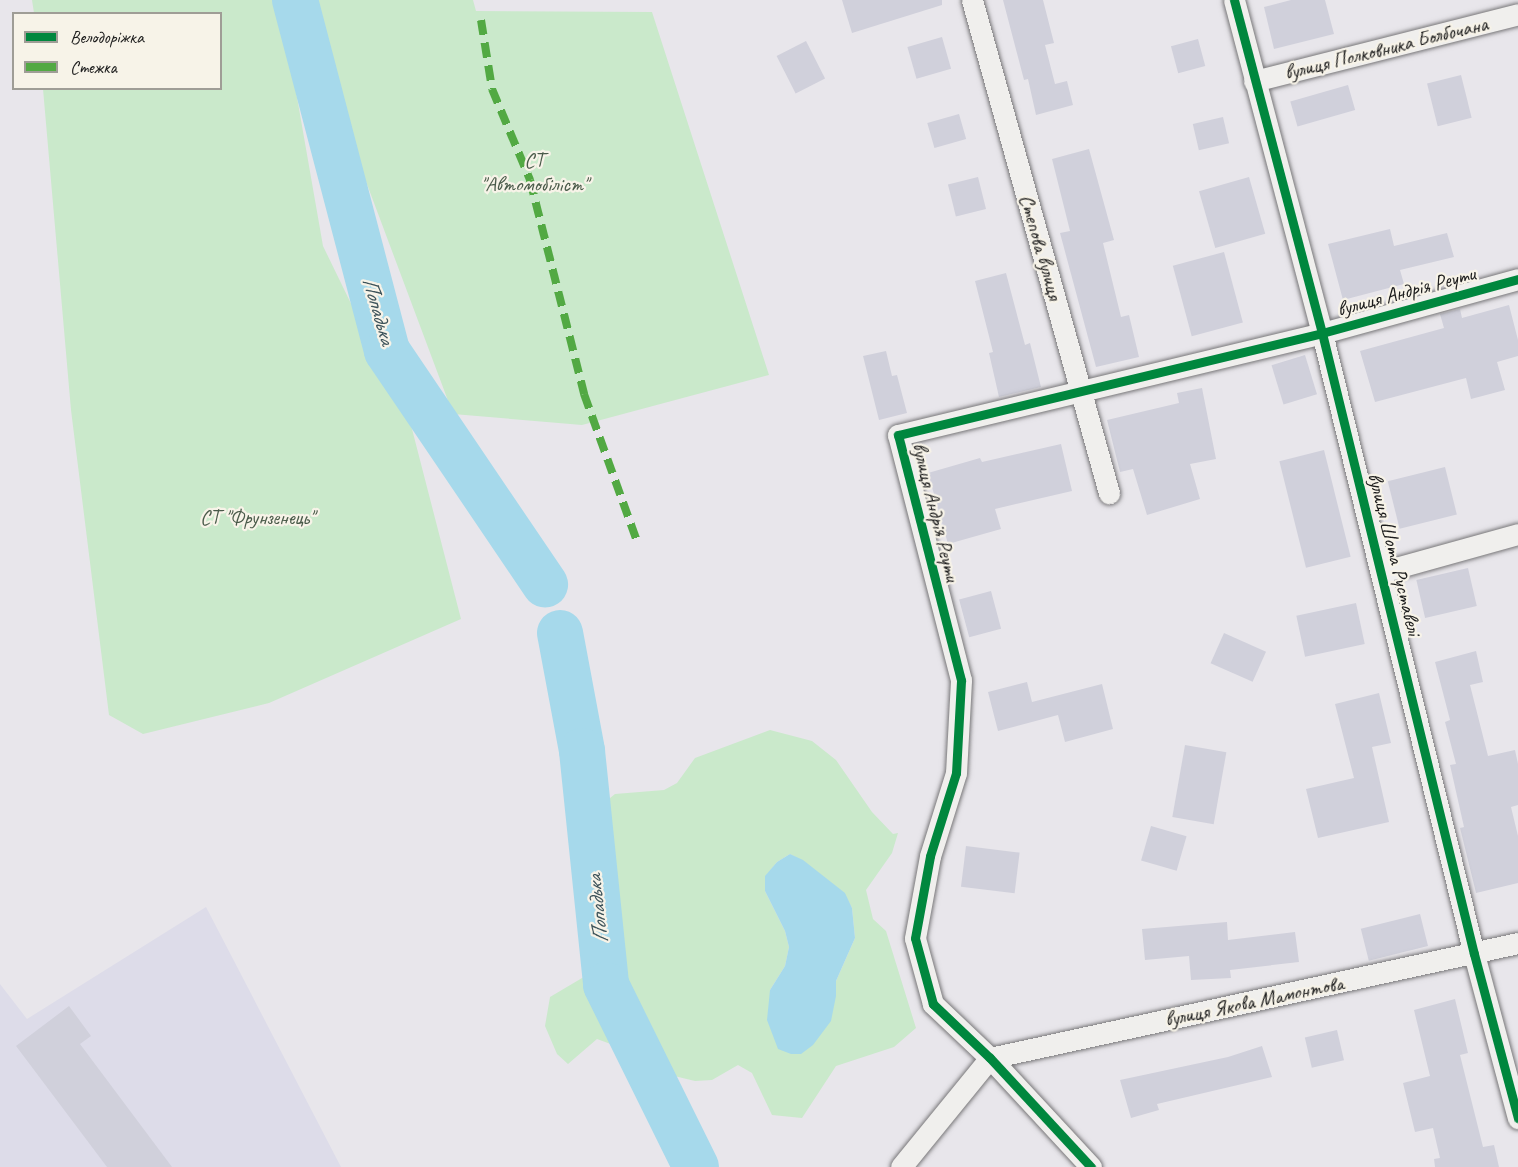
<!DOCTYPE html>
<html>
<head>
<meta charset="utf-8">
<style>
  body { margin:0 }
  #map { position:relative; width:1518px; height:1167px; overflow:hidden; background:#e8e6eb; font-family:Caveat,sans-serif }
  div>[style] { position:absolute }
  .built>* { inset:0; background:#dddce9 }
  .green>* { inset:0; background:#cae9cb }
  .water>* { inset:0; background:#a6d9eb }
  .river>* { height:46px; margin:-23px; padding:0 23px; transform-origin:23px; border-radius:23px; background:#a6d9eb }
  .building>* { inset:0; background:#d0d0db; transform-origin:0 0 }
  .roads { filter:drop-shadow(0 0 2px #787779) drop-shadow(0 0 2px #787779) }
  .minor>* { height:21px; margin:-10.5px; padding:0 10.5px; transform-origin:10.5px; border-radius:10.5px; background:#f0efed }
  .quiet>* { height:8px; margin-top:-4px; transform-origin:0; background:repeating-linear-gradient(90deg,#52a943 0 15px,transparent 0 23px) }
  .cycleway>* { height:9px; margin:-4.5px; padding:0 4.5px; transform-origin:4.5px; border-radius:4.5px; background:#00873e }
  span { translate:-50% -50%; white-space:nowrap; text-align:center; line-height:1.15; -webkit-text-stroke:4.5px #f7f3e8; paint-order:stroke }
  .street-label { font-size:21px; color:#1c1c1c }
  .park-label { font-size:21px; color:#495a49 }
  .water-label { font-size:22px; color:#3d535a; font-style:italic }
  .legend { position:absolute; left:12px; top:12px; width:210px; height:78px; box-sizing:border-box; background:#f7f3e8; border:2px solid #9f9d96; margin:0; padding:8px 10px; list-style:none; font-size:18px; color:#1c1c1c }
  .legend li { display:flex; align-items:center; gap:12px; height:30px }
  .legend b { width:30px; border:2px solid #9f9d96 }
</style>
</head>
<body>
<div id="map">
  <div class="built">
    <i style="clip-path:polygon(206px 907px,341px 1167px,0 1167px,0 984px,27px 1019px)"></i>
  </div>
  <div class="green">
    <i style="clip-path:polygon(32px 0,280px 0,323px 246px,412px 429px,461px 619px,269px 703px,143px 734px,109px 715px,71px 410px,43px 89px,220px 88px,220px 14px,34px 13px)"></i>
    <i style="clip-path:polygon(316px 0,473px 0,476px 11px,652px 12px,769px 375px,582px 425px,453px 414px,325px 72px)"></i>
    <i style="clip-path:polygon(evenodd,770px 730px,812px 741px,836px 760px,872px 812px,893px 834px,898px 833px,892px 853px,866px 890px,873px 919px,886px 931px,916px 1028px,894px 1047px,836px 1066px,802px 1118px,772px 1115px,752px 1073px,738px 1065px,712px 1080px,695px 1081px,666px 1074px,643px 1056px,597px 1039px,568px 1064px,557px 1054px,545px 1026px,550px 997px,604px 965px,614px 953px,617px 939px,615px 923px,588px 869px,579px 823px,615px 794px,664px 790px,677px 783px,695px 758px,770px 730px,790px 854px,803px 861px,844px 893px,852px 908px,855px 938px,836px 981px,836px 996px,770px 990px,785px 966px,789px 947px,785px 931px,765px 891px,765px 877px,777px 862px,790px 854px)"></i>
  </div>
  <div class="water">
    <i style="clip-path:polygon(790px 854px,803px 860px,845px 893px,852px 908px,855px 938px,836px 981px,836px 996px,831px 1021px,813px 1045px,801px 1054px,791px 1054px,778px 1049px,767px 1020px,770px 990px,785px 966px,789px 947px,785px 931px,765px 891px,765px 876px,777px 862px)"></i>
  </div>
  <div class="river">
    <i style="left:295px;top:0;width:363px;rotate:75.3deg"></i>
    <i style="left:387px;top:351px;width:282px;rotate:55.9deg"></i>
    <i style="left:560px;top:633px;width:120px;rotate:79.4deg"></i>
    <i style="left:582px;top:751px;width:235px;rotate:84.1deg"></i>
    <i style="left:606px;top:985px;width:203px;rotate:63.7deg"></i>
  </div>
  <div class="building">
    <i style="clip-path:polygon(842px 0,942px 0,942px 5px,852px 33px)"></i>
    <i style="clip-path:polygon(1003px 0,1043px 0,1054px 43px,1045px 45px,1055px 84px,1067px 81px,1073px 105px,1036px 115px,1028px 79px,1024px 80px)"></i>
    <i style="clip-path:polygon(1291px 0,1325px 0,1334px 34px,1274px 49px,1264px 7px)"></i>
    <i style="left:942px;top:37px;width:33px;height:36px;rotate:74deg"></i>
    <i style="left:1198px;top:39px;width:28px;height:28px;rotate:75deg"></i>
    <i style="left:806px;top:41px;width:42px;height:33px;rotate:63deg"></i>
    <i style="left:1461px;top:75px;width:44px;height:35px;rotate:76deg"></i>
    <i style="left:1348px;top:85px;width:26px;height:60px;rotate:74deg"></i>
    <i style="left:959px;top:114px;width:26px;height:33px;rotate:74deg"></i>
    <i style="left:1223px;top:117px;width:27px;height:31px;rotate:77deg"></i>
    <i style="clip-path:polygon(1089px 149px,1114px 240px,1103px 243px,1121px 317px,1129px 315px,1139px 357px,1096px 367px,1060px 233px,1070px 231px,1052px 159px)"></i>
    <i style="left:978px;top:177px;width:33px;height:31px;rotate:76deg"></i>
    <i style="left:1249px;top:177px;width:59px;height:52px;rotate:74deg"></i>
    <i style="clip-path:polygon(1390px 229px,1394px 246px,1447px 233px,1454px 257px,1400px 270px,1404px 284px,1343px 300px,1328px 244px)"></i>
    <i style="left:1224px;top:252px;width:73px;height:53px;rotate:75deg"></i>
    <i style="clip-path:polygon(1006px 273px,1025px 345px,1030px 343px,1041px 387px,999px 397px,989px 353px,993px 352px,975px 281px)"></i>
    <i style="clip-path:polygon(1509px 305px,1518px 340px,1518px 356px,1497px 362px,1505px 390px,1471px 399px,1466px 378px,1375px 402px,1360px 351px,1444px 328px,1440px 314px,1460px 309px,1462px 318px)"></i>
    <i style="clip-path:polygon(886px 351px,892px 376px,897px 375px,907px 413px,879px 420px,863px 356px)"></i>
    <i style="left:1305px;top:355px;width:41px;height:35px;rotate:73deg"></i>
    <i style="clip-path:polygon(1202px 388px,1216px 459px,1190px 464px,1200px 499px,1147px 515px,1133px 469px,1120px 472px,1107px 420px,1179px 403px,1177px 393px)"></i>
    <i style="clip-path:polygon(1061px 444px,1072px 491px,995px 509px,1001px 529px,948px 544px,928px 473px,980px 458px,982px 462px)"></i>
    <i style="left:1324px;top:450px;width:110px;height:46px;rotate:76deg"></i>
    <i style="left:1445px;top:467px;width:49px;height:59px;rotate:76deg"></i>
    <i style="left:1468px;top:568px;width:39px;height:53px;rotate:77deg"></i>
    <i style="left:991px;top:591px;width:39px;height:33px;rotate:75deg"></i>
    <i style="left:1356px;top:603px;width:42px;height:61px;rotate:78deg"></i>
    <i style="left:1224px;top:633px;width:46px;height:33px;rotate:24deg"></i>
    <i style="clip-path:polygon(1476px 651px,1483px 682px,1470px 685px,1488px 756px,1515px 750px,1518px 764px,1518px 805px,1511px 807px,1518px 836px,1518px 883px,1476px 893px,1460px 828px,1464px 827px,1450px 765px,1456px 764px,1445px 722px,1450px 720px,1435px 662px)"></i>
    <i style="clip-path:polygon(1027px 682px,1032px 702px,1102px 684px,1113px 729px,1065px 742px,1058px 715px,998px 731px,988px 692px)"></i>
    <i style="clip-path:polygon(1379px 693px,1391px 743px,1372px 747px,1389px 822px,1318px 838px,1306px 789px,1354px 778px,1335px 704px)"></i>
    <i style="left:1185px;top:745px;width:42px;height:73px;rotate:10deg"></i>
    <i style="left:1151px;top:826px;width:37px;height:36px;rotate:16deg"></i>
    <i style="left:966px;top:846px;width:54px;height:41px;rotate:7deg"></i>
    <i style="left:1420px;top:914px;width:33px;height:61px;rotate:76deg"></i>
    <i style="clip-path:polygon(1227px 922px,1228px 940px,1295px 932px,1299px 962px,1230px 970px,1231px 978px,1191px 980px,1189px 956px,1145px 960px,1142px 929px)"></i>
    <i style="clip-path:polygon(1455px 999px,1468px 1053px,1460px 1055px,1483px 1147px,1494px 1145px,1499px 1167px,1435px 1167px,1434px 1159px,1440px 1158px,1433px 1128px,1415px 1132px,1403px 1083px,1430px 1076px,1414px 1010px)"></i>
    <i style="clip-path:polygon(69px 1006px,91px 1036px,80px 1044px,172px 1167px,107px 1167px,16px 1046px)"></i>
    <i style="left:1337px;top:1030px;width:31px;height:33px;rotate:77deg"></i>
    <i style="clip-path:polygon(1262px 1046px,1272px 1077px,1157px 1104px,1159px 1110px,1131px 1118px,1120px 1080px,1228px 1057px)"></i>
  </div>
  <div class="roads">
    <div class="minor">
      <i style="left:972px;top:0;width:512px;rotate:74.47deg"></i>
      <i style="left:1234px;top:0;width:344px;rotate:75.2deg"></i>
      <i style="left:1322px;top:333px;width:639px;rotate:76.25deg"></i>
      <i style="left:1474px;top:954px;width:170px;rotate:75deg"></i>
      <i style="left:1254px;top:81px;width:272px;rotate:-14.2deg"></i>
      <i style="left:1381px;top:572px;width:142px;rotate:-15.5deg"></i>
      <i style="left:990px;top:1058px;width:540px;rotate:-12.29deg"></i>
      <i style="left:901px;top:1167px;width:141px;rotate:-50.8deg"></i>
      <i style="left:1091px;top:1167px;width:149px;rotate:-132.8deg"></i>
      <i style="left:990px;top:1058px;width:79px;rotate:-136.5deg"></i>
      <i style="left:933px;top:1004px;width:68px;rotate:-105.3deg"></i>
      <i style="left:915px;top:938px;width:83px;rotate:-79.6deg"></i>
      <i style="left:930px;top:856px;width:87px;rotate:-72.6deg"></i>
      <i style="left:956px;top:773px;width:93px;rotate:-86.9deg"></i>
      <i style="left:961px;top:680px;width:253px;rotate:-104.4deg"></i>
      <i style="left:898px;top:435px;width:436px;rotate:-13.5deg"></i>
      <i style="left:1322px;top:333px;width:203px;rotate:-15.4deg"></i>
    </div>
  </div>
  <div class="quiet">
    <i style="left:481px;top:20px;width:70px;rotate:80.9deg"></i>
    <i style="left:492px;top:89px;width:99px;rotate:67.3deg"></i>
    <i style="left:530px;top:180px;width:221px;rotate:75.8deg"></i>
    <i style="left:584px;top:394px;width:159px;rotate:70.2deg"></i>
  </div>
  <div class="cycleway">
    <i style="left:1234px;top:0;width:344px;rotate:75.2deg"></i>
    <i style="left:1322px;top:333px;width:639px;rotate:76.25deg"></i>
    <i style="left:1474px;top:954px;width:170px;rotate:75deg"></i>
    <i style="left:1091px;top:1167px;width:149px;rotate:-132.8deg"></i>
    <i style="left:990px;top:1058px;width:79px;rotate:-136.5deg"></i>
    <i style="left:933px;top:1004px;width:68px;rotate:-105.3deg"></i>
    <i style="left:915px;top:938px;width:83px;rotate:-79.6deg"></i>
    <i style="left:930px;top:856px;width:87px;rotate:-72.6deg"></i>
    <i style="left:956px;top:773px;width:93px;rotate:-86.9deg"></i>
    <i style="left:961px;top:680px;width:253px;rotate:-104.4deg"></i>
    <i style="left:898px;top:435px;width:436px;rotate:-13.5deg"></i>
    <i style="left:1322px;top:333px;width:203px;rotate:-15.4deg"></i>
  </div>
  <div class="street-label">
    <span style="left:1386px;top:48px;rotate:-14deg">вулиця Полковника Болбочана</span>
    <span style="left:1041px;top:247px;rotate:74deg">Степова вулиця</span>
    <span style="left:1406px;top:291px;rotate:-15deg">вулиця Андрія Реути</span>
    <span style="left:936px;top:512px;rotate:76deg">вулиця Андрія Реути</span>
    <span style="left:1395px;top:554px;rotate:76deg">вулиця Шота Руставелі</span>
    <span style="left:1254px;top:1001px;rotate:-12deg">вулиця Якова Мамонтова</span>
  </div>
  <div class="park-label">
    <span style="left:534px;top:172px">СТ<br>"Автомобіліст"</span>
    <span style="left:257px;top:517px">СТ "Фрунзенець"</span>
  </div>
  <div class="water-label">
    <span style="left:378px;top:311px;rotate:74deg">Попадька</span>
    <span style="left:598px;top:909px;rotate:-96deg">Попадька</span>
  </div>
  <ul class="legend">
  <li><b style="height:8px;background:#00873e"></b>Велодоріжка</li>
  <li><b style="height:8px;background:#52a943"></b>Стежка</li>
  </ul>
</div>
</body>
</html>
